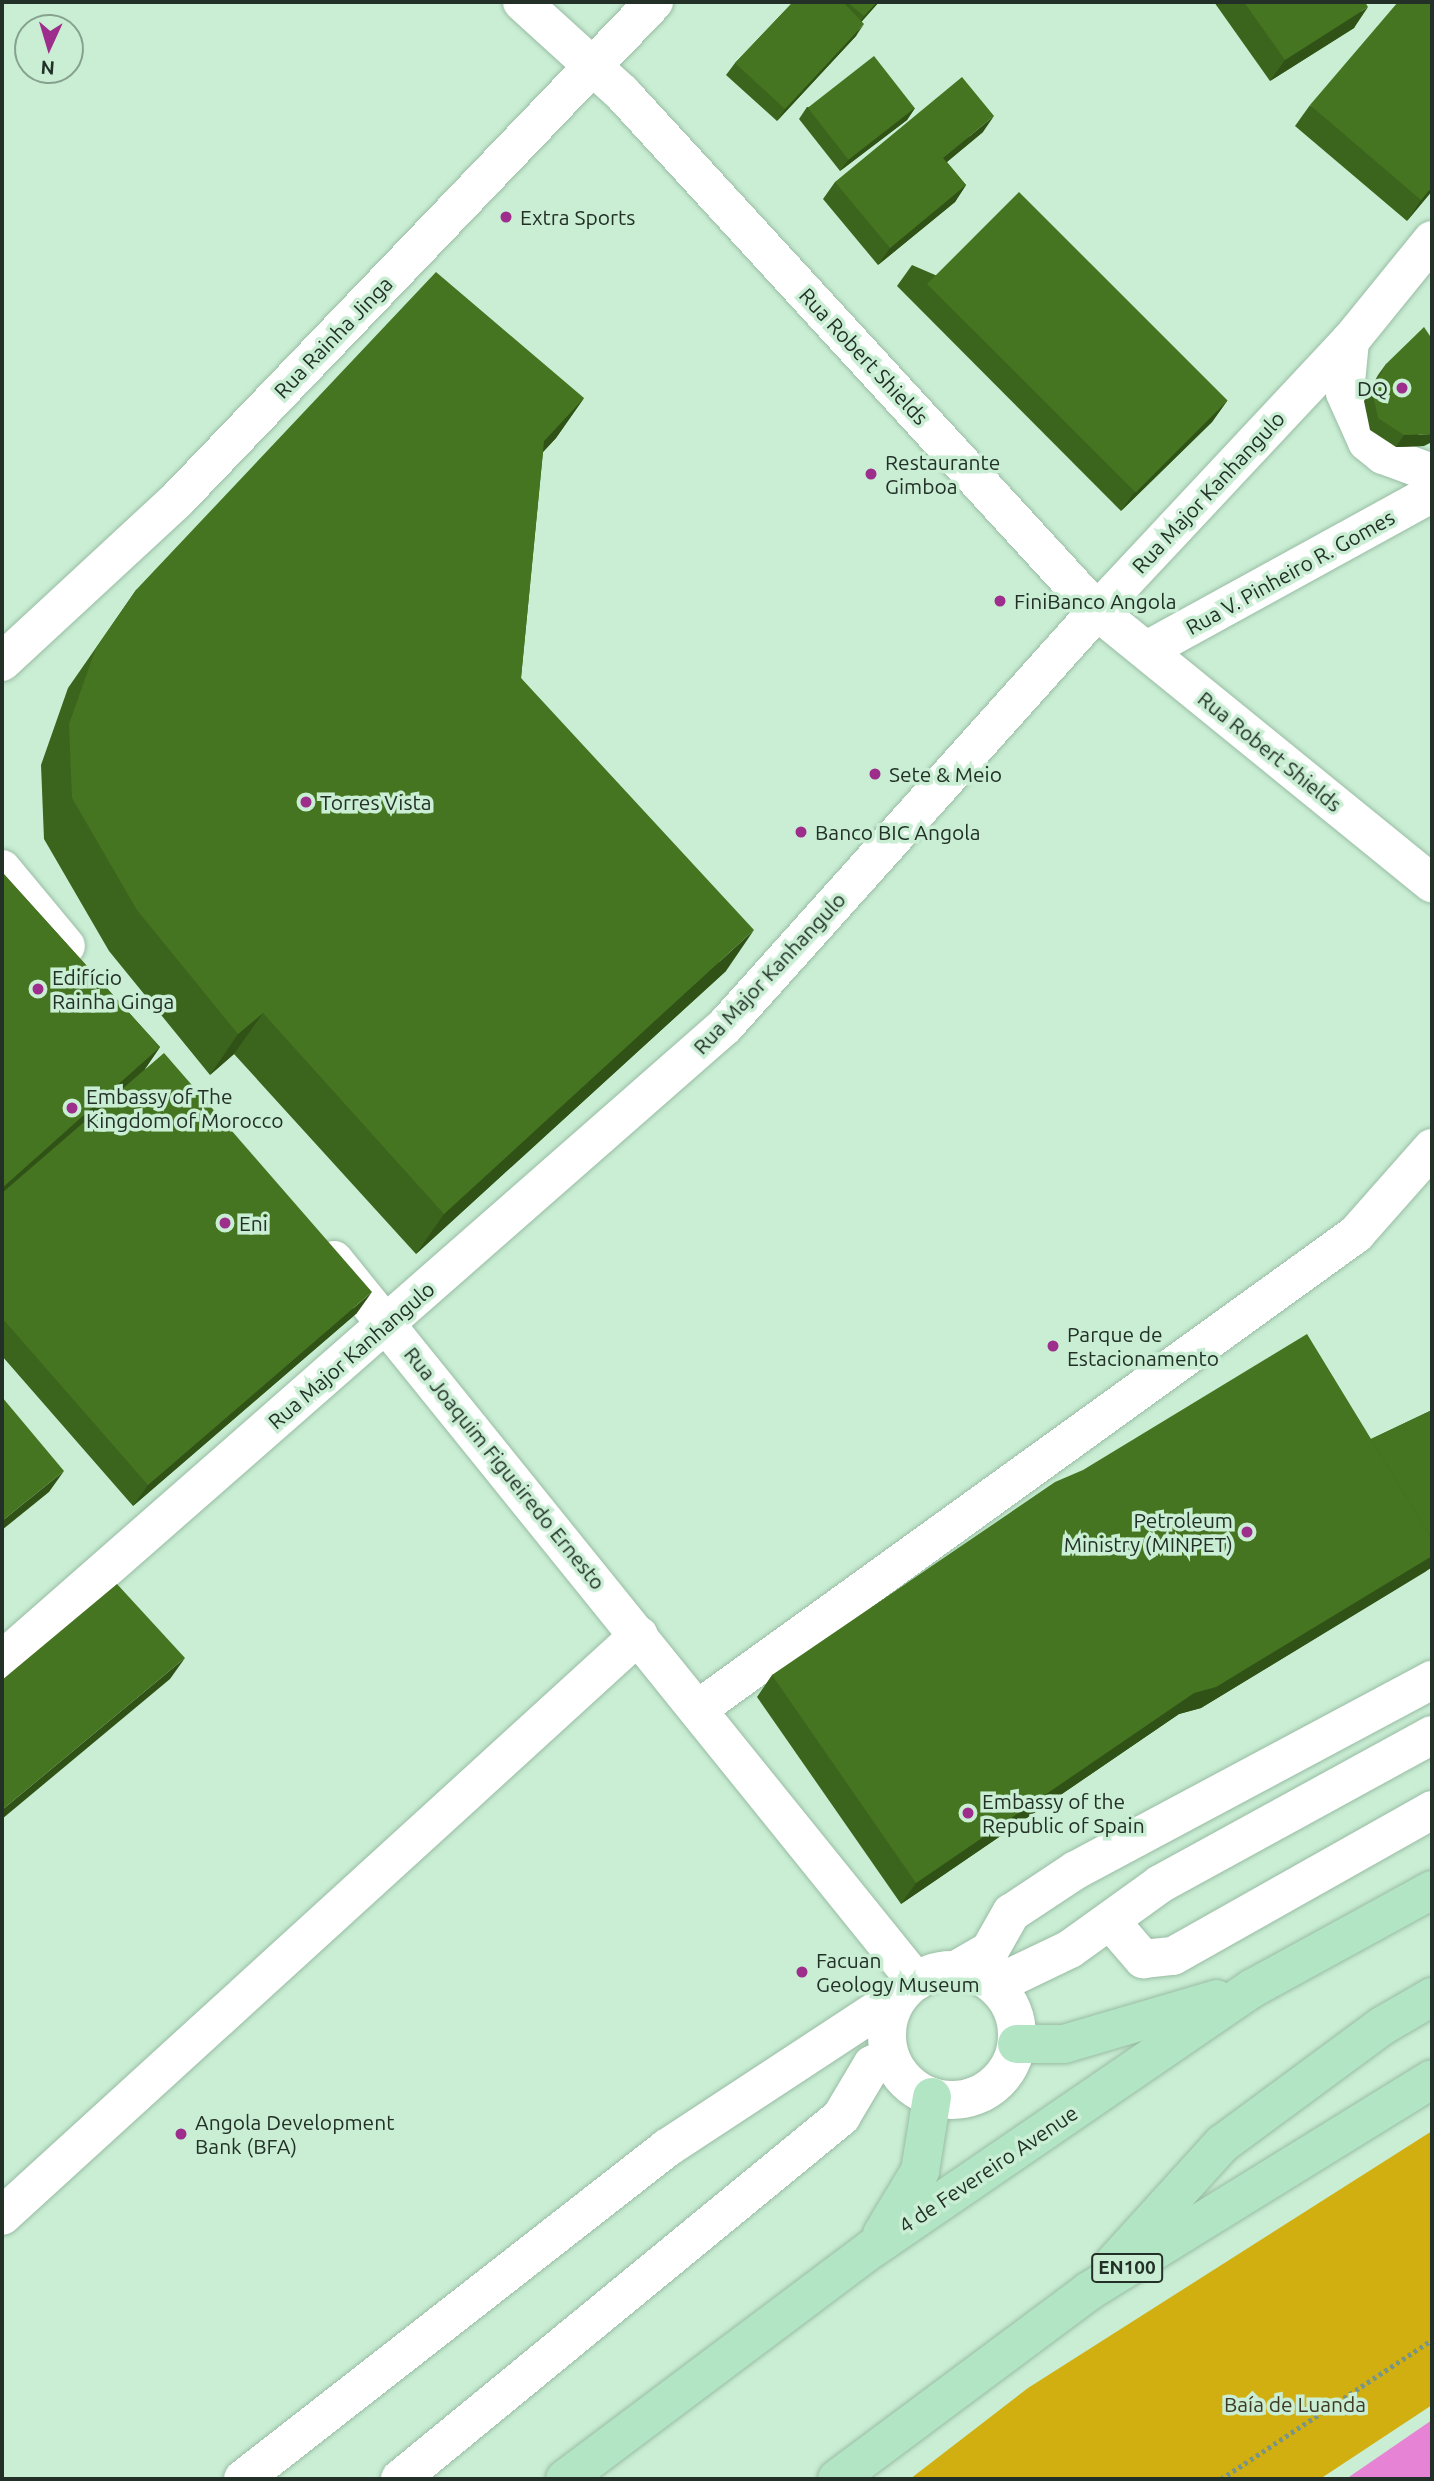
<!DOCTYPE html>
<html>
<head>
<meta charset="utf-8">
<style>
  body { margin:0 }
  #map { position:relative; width:1434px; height:2481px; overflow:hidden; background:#c9eed4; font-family:Ubuntu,sans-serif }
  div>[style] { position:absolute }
  .green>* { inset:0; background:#d1af11 }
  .water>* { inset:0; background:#e783d4 }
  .path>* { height:4.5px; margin-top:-2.25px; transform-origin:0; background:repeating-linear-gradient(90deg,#7b9583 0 3.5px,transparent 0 7px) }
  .roads { filter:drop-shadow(0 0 2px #99bca3) drop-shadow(0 0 2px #99bca3) }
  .minor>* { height:38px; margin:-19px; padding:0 19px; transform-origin:19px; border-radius:19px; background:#fff }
  .minor>.ring { margin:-19px; padding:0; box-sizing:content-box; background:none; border:38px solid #fff; border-radius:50% }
  .major>* { height:38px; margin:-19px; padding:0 19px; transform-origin:19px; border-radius:19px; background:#b2e5c4 }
  .wall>* { inset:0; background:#3b651c }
  .shaded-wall>* { inset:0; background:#305217 }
  .building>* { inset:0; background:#457521; transform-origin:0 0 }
  .dots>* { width:19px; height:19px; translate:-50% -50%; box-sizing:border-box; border:4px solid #c9eed4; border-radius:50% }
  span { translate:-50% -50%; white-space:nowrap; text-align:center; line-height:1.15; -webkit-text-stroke:7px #c9eed4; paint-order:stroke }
  .shield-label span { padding:2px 5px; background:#c9eed4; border:2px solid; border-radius:5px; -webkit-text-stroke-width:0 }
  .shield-label { font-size:19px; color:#223027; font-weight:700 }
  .poi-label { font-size:21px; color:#223027 }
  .left { translate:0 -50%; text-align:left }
  .right { translate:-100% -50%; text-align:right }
  .street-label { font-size:21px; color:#223027 }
  .park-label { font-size:21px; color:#403923 }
  .frame { position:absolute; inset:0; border:4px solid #223027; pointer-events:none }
  .north { position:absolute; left:14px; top:14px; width:70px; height:70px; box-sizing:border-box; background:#c9eed4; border:2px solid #86a28f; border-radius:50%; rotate:184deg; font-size:19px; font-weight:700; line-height:28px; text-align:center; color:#223027 }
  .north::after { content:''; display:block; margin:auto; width:24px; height:32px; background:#9d2e8c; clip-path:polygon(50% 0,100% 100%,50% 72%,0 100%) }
</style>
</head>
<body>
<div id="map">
  <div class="green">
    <i style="clip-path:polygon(1432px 2131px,1432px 2405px,1320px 2479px,910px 2479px,1028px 2388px)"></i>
  </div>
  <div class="water">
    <i style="clip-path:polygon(1432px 2420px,1432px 2479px,1346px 2479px)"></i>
  </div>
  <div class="path">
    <i style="left:1221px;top:2479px;width:253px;rotate:-33.4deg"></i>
  </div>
  <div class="roads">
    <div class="minor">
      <i style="left:522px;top:2px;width:135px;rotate:42.3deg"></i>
      <i style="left:622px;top:93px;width:703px;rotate:47.48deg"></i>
      <i style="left:1097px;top:611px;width:432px;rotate:39.1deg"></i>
      <i style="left:1350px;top:341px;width:52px;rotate:95.5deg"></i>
      <i style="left:1345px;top:393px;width:54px;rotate:65.8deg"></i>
      <i style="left:1367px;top:442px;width:21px;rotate:39deg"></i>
      <i style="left:1383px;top:455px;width:52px;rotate:20.2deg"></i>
      <i style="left:1147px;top:650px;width:325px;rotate:-28.8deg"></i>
      <i style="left:2px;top:662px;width:237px;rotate:-42.8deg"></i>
      <i style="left:176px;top:501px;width:691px;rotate:-46.23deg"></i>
      <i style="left:2px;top:869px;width:100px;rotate:50.3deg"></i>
      <i style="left:334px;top:1260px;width:927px;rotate:51.09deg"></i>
      <i style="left:2px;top:1660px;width:962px;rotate:-41.25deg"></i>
      <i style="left:725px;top:1026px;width:557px;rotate:-48.13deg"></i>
      <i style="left:1097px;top:611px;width:370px;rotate:-46.9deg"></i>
      <i style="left:1350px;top:341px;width:130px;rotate:-50.9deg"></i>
      <i style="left:698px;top:1709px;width:812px;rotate:-35.82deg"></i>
      <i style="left:1356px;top:1234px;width:115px;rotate:-48.5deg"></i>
      <i style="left:1112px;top:1923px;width:48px;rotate:49.3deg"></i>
      <i style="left:1143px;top:1959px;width:30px;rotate:-6deg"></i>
      <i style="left:1173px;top:1956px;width:297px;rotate:-29.4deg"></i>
      <i style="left:956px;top:1970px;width:39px;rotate:-30deg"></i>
      <i style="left:990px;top:1950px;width:43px;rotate:-60.4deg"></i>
      <i style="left:1011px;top:1913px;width:78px;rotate:-33.5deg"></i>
      <i style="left:1076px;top:1870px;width:404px;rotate:-28.1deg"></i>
      <i class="ring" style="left:887px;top:1970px;width:92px;height:92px"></i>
      <i style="left:995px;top:1985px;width:83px;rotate:-25.6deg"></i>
      <i style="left:1070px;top:1949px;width:111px;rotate:-35.8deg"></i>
      <i style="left:1160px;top:1884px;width:310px;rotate:-28.7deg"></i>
      <i style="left:2px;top:2216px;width:862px;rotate:-42.37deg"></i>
      <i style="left:243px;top:2479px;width:538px;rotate:-37.98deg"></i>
      <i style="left:667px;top:2148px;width:279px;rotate:-33.3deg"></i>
      <i style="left:400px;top:2479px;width:571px;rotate:-39.38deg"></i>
      <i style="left:841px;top:2117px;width:61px;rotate:-59.2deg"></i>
      <i style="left:872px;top:2065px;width:20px;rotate:-27deg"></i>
    </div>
    <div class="major">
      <i style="left:1017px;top:2044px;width:47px"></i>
      <i style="left:1064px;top:2044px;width:159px;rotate:-16.4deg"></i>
      <i style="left:882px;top:2234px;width:74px;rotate:-58.9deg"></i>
      <i style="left:920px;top:2171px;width:75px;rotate:-80.8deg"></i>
      <i style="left:1114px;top:2263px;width:161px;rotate:-47.8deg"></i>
      <i style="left:1222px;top:2144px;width:199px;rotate:-36.4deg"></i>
      <i style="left:1382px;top:2026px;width:58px;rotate:-30.1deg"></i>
      <i style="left:565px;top:2479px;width:385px;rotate:-36.9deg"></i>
      <i style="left:873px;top:2248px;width:460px;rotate:-34.4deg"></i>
      <i style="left:1253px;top:1988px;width:204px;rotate:-28.7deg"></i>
      <i style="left:837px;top:2479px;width:314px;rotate:-36.7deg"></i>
      <i style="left:1089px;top:2291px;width:403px;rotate:-31.7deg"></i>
    </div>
  </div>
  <div class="wall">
    <i style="clip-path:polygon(793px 2px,879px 2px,862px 21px,856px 36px,777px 121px,726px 75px,735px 63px)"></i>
    <i style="clip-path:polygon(1214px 2px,1365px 2px,1354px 28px,1270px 81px)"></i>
    <i style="clip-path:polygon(1310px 105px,1432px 191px,1407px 221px,1295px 126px)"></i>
    <i style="clip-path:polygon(807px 107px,915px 108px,907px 120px,840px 171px,799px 119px)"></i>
    <i style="clip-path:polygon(983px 132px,947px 162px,966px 185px,955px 202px,878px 265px,823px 199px,835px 182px)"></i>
    <i style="clip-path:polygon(912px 265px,1227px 401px,1212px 422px,1121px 511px,897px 286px)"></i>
    <i style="clip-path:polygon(1386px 364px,1424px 446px,1396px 447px,1370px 430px,1364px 401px,1378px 375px)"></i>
    <i style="clip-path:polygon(584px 398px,556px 438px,543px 452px,521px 678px,726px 971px,416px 1254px,234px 1054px,210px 1075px,109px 951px,44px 839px,41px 765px,68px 688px,136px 590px)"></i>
    <i style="clip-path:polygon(2px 872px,160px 1047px,145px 1069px,357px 1313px,133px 1506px,2px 1356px)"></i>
    <i style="clip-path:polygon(1432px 1410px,1432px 1567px,1201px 1708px,1179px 1714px,901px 1904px,757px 1697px,772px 1675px,1371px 1439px)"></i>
  </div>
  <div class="shaded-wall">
    <i style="clip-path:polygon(877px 2px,879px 2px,856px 28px,864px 16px)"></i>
    <i style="clip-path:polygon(1368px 7px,1354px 28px,1270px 81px,1285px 60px)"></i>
    <i style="clip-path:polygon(864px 24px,856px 36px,777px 121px,785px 109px)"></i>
    <i style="clip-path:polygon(915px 108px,907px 120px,840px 171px,848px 160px)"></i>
    <i style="clip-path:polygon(994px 116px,983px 132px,931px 175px,943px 158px)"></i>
    <i style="clip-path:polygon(966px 185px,955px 202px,878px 265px,890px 248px)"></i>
    <i style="clip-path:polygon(1432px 187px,1432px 191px,1407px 221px,1421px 200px)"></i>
    <i style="clip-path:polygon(584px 398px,556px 438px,516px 481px,544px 441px)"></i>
    <i style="clip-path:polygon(1227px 401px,1212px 422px,1121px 511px,1136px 490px)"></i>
    <i style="clip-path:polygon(1432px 434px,1432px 442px,1424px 446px,1396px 447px,1404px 435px)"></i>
    <i style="clip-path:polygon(754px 930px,726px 971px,416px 1254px,444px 1214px)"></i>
    <i style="clip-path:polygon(263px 1013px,234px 1054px,210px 1075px,238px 1034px)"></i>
    <i style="clip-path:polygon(160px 1047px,145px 1069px,2px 1196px,2px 1188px)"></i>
    <i style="clip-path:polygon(372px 1292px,357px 1313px,133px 1506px,148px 1485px)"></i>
    <i style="clip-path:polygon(64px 1471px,49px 1492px,2px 1530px,2px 1521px)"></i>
    <i style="clip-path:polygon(1432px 1556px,1432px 1567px,1425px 1572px,1201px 1708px,1179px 1714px,901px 1904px,916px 1883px,1194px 1693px)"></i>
    <i style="clip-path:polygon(185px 1658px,170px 1679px,2px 1819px,2px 1810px)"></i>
  </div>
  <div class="building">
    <i style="clip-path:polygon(793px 2px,843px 2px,864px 24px,785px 109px,735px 63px)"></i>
    <i style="clip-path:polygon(847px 2px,877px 2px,864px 16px)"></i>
    <i style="clip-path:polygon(1244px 2px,1365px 2px,1368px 7px,1285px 60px)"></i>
    <i style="clip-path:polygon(1398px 2px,1432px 2px,1432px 187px,1421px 200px,1310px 105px)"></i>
    <i style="left:874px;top:56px;width:66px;height:84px;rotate:52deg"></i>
    <i style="clip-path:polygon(962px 77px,994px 116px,943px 158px,966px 185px,890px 248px,835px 182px)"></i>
    <i style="left:1019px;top:192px;width:295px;height:130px;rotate:45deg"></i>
    <i style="clip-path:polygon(436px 272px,584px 398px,544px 441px,521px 678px,754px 930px,444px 1214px,263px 1013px,238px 1034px,137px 910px,72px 798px,69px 724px,96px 648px,136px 590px)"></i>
    <i style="clip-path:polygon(1424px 327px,1432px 339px,1432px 434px,1404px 435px,1378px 418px,1372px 390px,1386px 364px)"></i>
    <i style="clip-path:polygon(2px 872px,160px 1047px,2px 1188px)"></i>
    <i style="clip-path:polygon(164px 1053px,372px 1292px,148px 1485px,2px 1318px,2px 1193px)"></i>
    <i style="clip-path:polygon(1307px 1334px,1432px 1539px,1432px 1556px,1216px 1687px,1194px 1693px,916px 1883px,772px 1675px,1055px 1482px,1083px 1470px)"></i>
    <i style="clip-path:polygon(2px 1397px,64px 1471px,2px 1521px)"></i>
    <i style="clip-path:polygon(1432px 1410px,1432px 1539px,1371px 1439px)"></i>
    <i style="clip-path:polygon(117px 1584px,185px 1658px,2px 1810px,2px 1680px)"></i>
  </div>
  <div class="dots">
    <i style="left:506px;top:217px;background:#9d2e8c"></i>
    <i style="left:1402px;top:388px;background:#9d2e8c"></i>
    <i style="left:871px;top:474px;background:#9d2e8c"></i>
    <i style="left:1000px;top:601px;background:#9d2e8c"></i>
    <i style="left:875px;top:774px;background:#9d2e8c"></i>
    <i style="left:306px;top:802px;background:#9d2e8c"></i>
    <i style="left:801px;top:832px;background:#9d2e8c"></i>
    <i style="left:38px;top:989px;background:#9d2e8c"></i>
    <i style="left:72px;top:1108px;background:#9d2e8c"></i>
    <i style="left:225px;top:1223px;background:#9d2e8c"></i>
    <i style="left:1053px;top:1346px;background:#9d2e8c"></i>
    <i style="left:1247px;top:1532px;background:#9d2e8c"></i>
    <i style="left:968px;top:1813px;background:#9d2e8c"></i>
    <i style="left:802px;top:1972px;background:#9d2e8c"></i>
    <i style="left:181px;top:2134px;background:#9d2e8c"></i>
  </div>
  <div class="shield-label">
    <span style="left:1127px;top:2268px">EN100</span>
  </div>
  <div class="poi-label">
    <span class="left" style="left:520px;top:217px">Extra Sports</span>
    <span class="right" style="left:1388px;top:388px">DQ</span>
    <span class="left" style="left:885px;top:474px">Restaurante<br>Gimboa</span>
    <span class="left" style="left:1014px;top:601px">FiniBanco Angola</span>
    <span class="left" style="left:889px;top:774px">Sete &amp; Meio</span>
    <span class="left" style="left:320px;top:802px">Torres Vista</span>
    <span class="left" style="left:815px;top:832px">Banco BIC Angola</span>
    <span class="left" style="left:52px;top:989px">Edifício<br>Rainha Ginga</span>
    <span class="left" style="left:86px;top:1108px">Embassy of The<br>Kingdom of Morocco</span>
    <span class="left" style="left:239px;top:1223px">Eni</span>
    <span class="left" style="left:1067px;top:1346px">Parque de<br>Estacionamento</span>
    <span class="right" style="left:1233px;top:1532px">Petroleum<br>Ministry (MINPET)</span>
    <span class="left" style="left:982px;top:1813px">Embassy of the<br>Republic of Spain</span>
    <span class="left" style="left:816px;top:1972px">Facuan<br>Geology Museum</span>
    <span class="left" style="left:195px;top:2134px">Angola Development<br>Bank (BFA)</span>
  </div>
  <div class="street-label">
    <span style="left:333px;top:337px;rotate:-46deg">Rua Rainha Jinga</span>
    <span style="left:864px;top:356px;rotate:47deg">Rua Robert Shields</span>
    <span style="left:1208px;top:492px;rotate:-47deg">Rua Major Kanhangulo</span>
    <span style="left:1290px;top:572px;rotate:-29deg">Rua V. Pinheiro R. Gomes</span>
    <span style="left:1270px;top:751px;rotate:39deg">Rua Robert Shields</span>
    <span style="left:769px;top:973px;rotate:-47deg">Rua Major Kanhangulo</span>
    <span style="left:351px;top:1355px;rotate:-41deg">Rua Major Kanhangulo</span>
    <span style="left:505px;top:1468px;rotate:51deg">Rua Joaquim Figueiredo Ernesto</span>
    <span style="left:988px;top:2169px;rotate:-34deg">4 de Fevereiro Avenue</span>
  </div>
  <div class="park-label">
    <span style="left:1295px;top:2404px">Baía de Luanda</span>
  </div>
  <div class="frame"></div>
  <div class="north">N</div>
</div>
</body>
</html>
